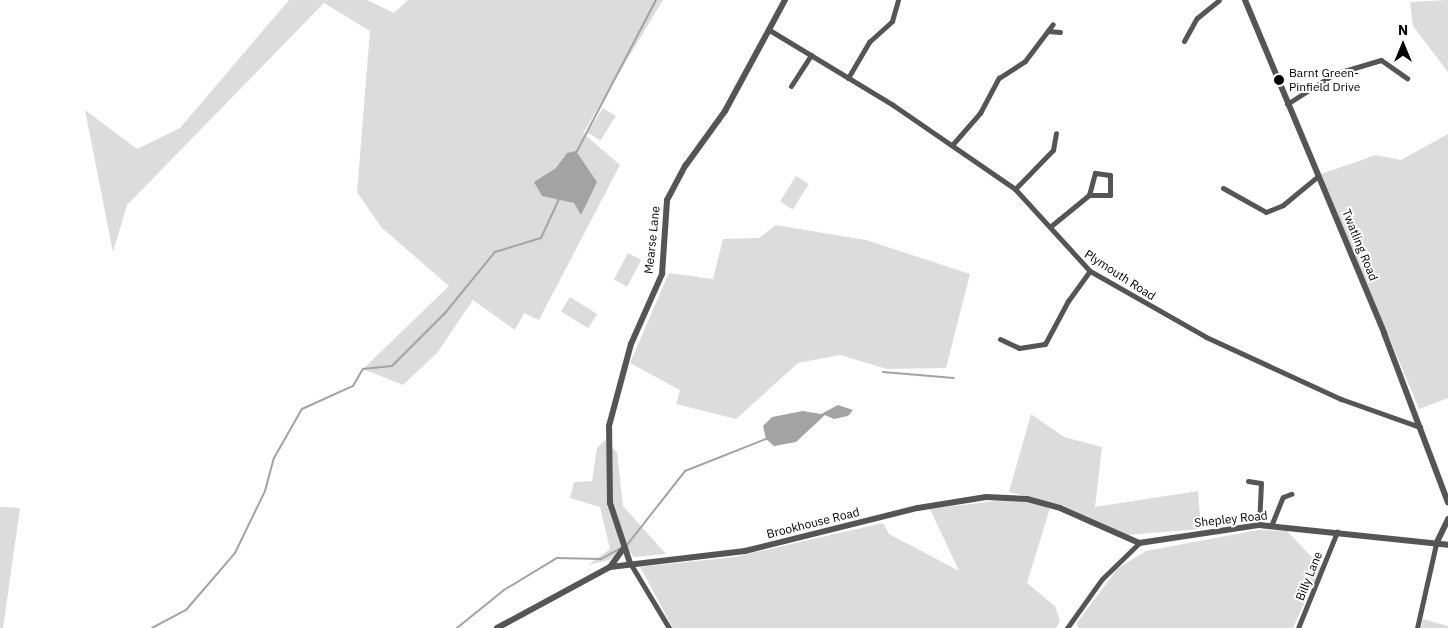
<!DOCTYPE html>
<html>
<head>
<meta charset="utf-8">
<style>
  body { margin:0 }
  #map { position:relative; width:1448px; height:628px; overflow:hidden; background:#fff; font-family:"IBM Plex Sans",sans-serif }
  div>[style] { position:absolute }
  .green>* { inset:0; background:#dcdcdc; transform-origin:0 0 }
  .water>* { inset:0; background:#a3a3a3 }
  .stream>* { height:2px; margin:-1px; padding:0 1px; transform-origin:1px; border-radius:1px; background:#a3a3a3 }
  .minor>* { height:5px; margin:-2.5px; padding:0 2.5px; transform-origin:2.5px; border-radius:2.5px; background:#555 }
  .tertiary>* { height:6px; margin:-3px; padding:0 3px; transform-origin:3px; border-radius:3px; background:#555 }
  .dots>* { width:14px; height:14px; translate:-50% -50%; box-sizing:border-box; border:2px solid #fff; border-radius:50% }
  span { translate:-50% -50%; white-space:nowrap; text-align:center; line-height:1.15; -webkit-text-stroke:4px #fff; paint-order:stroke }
  .poi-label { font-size:12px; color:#000 }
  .left { translate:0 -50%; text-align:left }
  .street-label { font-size:12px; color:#000 }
  .north { position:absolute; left:1378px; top:20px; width:50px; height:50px; -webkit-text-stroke:4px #fff; paint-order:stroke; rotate:0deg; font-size:14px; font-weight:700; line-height:20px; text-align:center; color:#000 }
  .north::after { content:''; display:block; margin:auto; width:18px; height:22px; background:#000; clip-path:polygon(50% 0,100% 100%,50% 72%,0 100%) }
</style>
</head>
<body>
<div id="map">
  <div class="green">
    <i style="clip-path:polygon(evenodd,289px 0,367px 0,394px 13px,408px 0,663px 0,583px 133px,620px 165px,539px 320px,524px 313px,515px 330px,473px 300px,437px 353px,403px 385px,363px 369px,449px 286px,381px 227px,357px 192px,370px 31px,324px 3px,127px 205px,113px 252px,85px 110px,137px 149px,180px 128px,289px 0,556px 168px,581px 214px,574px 203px,534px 183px,556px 168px)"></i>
    <i style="clip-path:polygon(1448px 0,1448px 72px,1413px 26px,1410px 2px)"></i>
    <i style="left:603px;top:108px;width:15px;height:29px;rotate:32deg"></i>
    <i style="clip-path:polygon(1448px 134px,1448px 398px,1419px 409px,1321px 174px,1376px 155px,1401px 160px)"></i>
    <i style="left:796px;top:176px;width:15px;height:30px;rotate:32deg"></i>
    <i style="clip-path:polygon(776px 225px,866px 240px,970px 274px,946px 368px,887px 369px,840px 355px,798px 363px,736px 419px,676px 404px,680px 390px,630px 363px,669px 273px,713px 279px,723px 239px,759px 238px)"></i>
    <i style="left:628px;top:253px;width:15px;height:30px;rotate:28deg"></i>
    <i style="left:570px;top:297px;width:32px;height:17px;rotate:32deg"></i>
    <i style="clip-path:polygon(1031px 414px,1064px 437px,1102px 447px,1095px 507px,1198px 491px,1201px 529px,1126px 535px,1062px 505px,1009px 492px)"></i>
    <i style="clip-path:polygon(605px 440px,617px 452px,623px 506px,666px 554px,634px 557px,627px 548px,609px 560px,588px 565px,610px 549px,600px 507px,570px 498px,574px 482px,592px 481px,597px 448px)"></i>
    <i style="clip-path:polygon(1011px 499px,1050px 508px,1027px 583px,1055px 606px,1060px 621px,1056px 628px,673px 628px,640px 567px,735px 557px,883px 523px,889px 534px,959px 571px,930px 509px)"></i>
    <i style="clip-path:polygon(0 507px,20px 508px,3px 628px,0 628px)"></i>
    <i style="clip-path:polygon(1258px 530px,1287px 531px,1321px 567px,1293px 628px,1079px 628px,1076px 624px,1118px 568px,1146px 551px)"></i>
    <i style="clip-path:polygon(1423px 619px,1448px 626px,1448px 628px,1421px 628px)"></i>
  </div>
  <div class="water">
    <i style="clip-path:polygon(576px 151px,597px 182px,581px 215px,574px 203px,542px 196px,534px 182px,556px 168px,567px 153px)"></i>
    <i style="clip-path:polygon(838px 405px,853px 410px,848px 416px,834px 419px,825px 415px,796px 442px,774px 446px,766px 439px,763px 426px,772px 417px,803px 411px,821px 414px)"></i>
  </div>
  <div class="stream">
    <i style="left:576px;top:153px;width:173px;rotate:-62.4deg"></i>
    <i style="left:883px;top:372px;width:71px;rotate:4.8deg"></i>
    <i style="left:627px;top:545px;width:94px;rotate:-51.9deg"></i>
    <i style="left:685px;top:471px;width:87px;rotate:-21.6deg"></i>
    <i style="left:152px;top:628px;width:38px;rotate:-28deg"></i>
    <i style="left:186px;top:610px;width:75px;rotate:-49.3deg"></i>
    <i style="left:235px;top:553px;width:69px;rotate:-64.2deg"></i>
    <i style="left:265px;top:491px;width:34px;rotate:-75deg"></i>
    <i style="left:274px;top:458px;width:56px;rotate:-60.3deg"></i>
    <i style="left:302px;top:409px;width:56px;rotate:-24.3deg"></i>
    <i style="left:353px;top:386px;width:20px;rotate:-60deg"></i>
    <i style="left:363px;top:369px;width:29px;rotate:-6deg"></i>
    <i style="left:392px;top:366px;width:75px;rotate:-45deg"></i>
    <i style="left:445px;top:313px;width:79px;rotate:-50.7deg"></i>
    <i style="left:495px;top:252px;width:48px;rotate:-16.9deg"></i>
    <i style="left:541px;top:238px;width:45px;rotate:-65.1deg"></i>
    <i style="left:457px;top:628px;width:60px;rotate:-39deg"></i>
    <i style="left:504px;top:590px;width:62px;rotate:-31.1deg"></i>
    <i style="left:557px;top:558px;width:44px;rotate:1.3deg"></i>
    <i style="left:601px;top:559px;width:21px;rotate:-29deg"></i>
  </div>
  <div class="minor">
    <i style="left:771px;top:31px;width:143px;rotate:31.2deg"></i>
    <i style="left:893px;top:105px;width:148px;rotate:34.5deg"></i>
    <i style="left:1015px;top:189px;width:111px;rotate:47.6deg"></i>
    <i style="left:1090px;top:271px;width:133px;rotate:29.6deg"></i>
    <i style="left:1206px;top:337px;width:149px;rotate:24.7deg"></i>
    <i style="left:1341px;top:399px;width:84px;rotate:19.5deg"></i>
    <i style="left:1048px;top:31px;width:12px;rotate:5deg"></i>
    <i style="left:1184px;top:41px;width:26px;rotate:-61deg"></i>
    <i style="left:1197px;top:18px;width:28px;rotate:-39deg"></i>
    <i style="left:848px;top:78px;width:42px;rotate:-59.7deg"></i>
    <i style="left:869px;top:42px;width:31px;rotate:-42deg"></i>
    <i style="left:892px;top:21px;width:22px;rotate:-74deg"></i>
    <i style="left:791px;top:86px;width:37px;rotate:-57deg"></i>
    <i style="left:1287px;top:104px;width:56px;rotate:-32.6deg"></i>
    <i style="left:1334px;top:74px;width:49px;rotate:-16.6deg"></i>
    <i style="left:1381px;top:60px;width:32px;rotate:35deg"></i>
    <i style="left:952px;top:145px;width:43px;rotate:-48.8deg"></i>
    <i style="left:980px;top:113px;width:40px;rotate:-62deg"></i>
    <i style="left:999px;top:78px;width:31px;rotate:-33deg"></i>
    <i style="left:1025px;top:61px;width:46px;rotate:-52.9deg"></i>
    <i style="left:1223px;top:188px;width:49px;rotate:29.2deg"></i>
    <i style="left:1266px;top:212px;width:18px;rotate:-22deg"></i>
    <i style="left:1283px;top:205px;width:45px;rotate:-39.6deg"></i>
    <i style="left:1015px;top:189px;width:54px;rotate:-45.7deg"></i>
    <i style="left:1053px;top:150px;width:17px;rotate:-80deg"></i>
    <i style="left:1051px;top:226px;width:49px;rotate:-39.2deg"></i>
    <i style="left:1089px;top:195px;width:23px;rotate:-75deg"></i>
    <i style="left:1095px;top:173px;width:15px;rotate:8deg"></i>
    <i style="left:1110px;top:175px;width:20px;rotate:90deg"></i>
    <i style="left:1110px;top:195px;width:21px;rotate:180deg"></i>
    <i style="left:1000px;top:339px;width:21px;rotate:25deg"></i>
    <i style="left:1019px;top:348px;width:26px;rotate:-9deg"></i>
    <i style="left:1045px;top:344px;width:49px;rotate:-61.9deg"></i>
    <i style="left:1068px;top:301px;width:37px;rotate:-54deg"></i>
    <i style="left:1248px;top:481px;width:13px;rotate:9deg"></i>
    <i style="left:1261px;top:483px;width:42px;rotate:92.7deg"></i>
    <i style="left:1271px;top:526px;width:31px;rotate:-68deg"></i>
    <i style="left:1283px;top:497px;width:9px;rotate:-21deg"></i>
    <i style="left:630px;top:563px;width:76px;rotate:59deg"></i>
    <i style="left:1067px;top:628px;width:60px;rotate:-54.5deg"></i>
    <i style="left:1102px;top:579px;width:52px;rotate:-44.2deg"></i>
    <i style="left:1298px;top:628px;width:104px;rotate:-67.9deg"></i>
    <i style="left:1417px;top:628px;width:86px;rotate:-77.3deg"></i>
  </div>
  <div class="tertiary">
    <i style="left:1245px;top:0;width:361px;rotate:67.3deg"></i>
    <i style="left:1384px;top:333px;width:181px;rotate:69.3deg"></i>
    <i style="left:1436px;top:544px;width:28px;rotate:-64deg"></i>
    <i style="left:630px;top:563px;width:63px;rotate:-108.4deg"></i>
    <i style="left:610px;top:503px;width:77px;rotate:-90.7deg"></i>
    <i style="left:609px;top:426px;width:85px;rotate:-75deg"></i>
    <i style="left:631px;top:344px;width:77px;rotate:-66.1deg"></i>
    <i style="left:662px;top:274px;width:74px;rotate:-86.1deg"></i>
    <i style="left:667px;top:200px;width:40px;rotate:-62deg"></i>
    <i style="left:686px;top:165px;width:67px;rotate:-54.2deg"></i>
    <i style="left:725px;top:111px;width:126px;rotate:-61.6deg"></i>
    <i style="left:610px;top:567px;width:22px;rotate:-54deg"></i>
    <i style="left:497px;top:628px;width:128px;rotate:-28.4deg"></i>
    <i style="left:610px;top:567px;width:136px;rotate:-6.8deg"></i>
    <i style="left:745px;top:551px;width:178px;rotate:-14deg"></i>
    <i style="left:918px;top:508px;width:69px;rotate:-9.2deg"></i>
    <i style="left:986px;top:497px;width:41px;rotate:2.8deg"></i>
    <i style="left:1027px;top:499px;width:34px;rotate:15deg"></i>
    <i style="left:1060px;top:508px;width:86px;rotate:23.9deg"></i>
    <i style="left:1139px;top:543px;width:121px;rotate:-8.5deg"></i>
    <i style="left:1259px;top:525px;width:190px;rotate:6deg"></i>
  </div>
  <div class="dots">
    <i style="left:1279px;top:80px;background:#000"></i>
  </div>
  <div class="poi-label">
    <span class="left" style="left:1289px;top:80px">Barnt Green-<br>Pinfield Drive</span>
  </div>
  <div class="street-label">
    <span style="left:652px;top:240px;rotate:-84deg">Mearse Lane</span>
    <span style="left:1360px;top:245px;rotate:68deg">Twatling Road</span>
    <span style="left:1120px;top:275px;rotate:33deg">Plymouth Road</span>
    <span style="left:1231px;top:519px;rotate:-6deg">Shepley Road</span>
    <span style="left:813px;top:523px;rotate:-14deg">Brookhouse Road</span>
    <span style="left:1309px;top:576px;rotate:-68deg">Billy Lane</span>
  </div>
  <div class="north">N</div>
</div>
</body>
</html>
